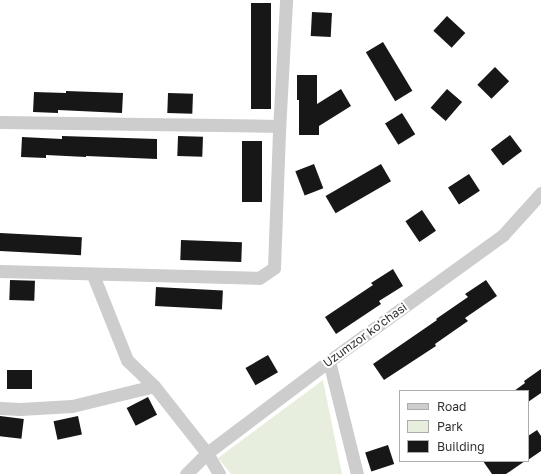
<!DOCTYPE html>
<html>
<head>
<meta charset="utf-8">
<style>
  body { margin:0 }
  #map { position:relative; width:541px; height:474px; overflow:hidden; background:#fff; font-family:"Golos Text",sans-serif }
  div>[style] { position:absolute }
  .green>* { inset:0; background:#e7eedd }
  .building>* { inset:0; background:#171717; transform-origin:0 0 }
  .minor>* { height:13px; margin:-6.5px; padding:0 6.5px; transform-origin:6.5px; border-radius:6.5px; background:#cdcdcd }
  span { translate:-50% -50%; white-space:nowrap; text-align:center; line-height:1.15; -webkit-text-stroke:4px #fff; paint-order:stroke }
  .street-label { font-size:12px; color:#303030 }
  .legend { position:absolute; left:399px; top:390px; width:130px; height:72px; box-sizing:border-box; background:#fff; border:1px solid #acacac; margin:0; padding:5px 7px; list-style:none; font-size:12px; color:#303030 }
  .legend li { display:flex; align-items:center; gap:8px; height:20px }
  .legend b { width:20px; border:1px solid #acacac }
</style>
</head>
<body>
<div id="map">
  <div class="green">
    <i style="clip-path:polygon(323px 380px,342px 474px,231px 474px,218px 458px)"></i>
  </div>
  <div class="building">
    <i style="left:251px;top:3px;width:20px;height:106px"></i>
    <i style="left:312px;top:12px;width:20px;height:24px;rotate:3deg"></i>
    <i style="left:447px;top:16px;width:25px;height:20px;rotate:43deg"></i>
    <i style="left:383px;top:42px;width:57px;height:20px;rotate:59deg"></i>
    <i style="left:495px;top:67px;width:20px;height:25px;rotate:45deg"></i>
    <i style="clip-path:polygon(297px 75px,317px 75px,317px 104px,341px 89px,351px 106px,319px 126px,319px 135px,299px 135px,299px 100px,297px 100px)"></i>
    <i style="left:447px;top:89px;width:20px;height:25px;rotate:41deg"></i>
    <i style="clip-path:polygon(66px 91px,123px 93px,122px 113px,58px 110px,58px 113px,33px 112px,34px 92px,66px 93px)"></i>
    <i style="left:168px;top:93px;width:25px;height:20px;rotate:2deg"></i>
    <i style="left:402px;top:113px;width:25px;height:20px;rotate:58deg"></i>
    <i style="left:510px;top:135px;width:20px;height:24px;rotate:53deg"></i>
    <i style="clip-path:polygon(62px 136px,157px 139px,157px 159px,86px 156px,86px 157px,46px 155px,46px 158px,21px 157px,22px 137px,62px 139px)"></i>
    <i style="left:178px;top:136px;width:25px;height:20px;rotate:2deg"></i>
    <i style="left:242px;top:141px;width:20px;height:61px"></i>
    <i style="left:314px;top:164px;width:26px;height:20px;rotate:69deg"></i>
    <i style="left:381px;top:164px;width:20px;height:64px;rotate:60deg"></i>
    <i style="left:469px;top:174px;width:20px;height:25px;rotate:57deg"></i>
    <i style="left:422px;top:210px;width:25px;height:20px;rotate:56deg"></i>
    <i style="left:0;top:233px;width:82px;height:18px;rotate:3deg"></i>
    <i style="left:181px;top:240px;width:61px;height:20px;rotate:2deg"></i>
    <i style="clip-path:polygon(393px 269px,403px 286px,379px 301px,381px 304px,336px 334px,325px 317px,373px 285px,371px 283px)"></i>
    <i style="left:10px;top:280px;width:25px;height:20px;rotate:2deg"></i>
    <i style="clip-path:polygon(486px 280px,497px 296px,465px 318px,468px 321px,435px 344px,436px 346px,384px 380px,373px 364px,437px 320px,436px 319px,468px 297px,465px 294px)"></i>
    <i style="left:156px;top:287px;width:67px;height:19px;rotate:3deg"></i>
    <i style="left:268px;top:355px;width:20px;height:26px;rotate:60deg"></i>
    <i style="clip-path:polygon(541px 369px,541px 393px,528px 402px,528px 391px,514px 391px,525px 383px,524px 381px)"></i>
    <i style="left:7px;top:370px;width:25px;height:19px"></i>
    <i style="left:148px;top:397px;width:20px;height:24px;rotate:63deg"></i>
    <i style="left:0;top:416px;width:24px;height:20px;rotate:7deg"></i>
    <i style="left:78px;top:416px;width:19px;height:25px;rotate:78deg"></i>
    <i style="clip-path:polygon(537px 430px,541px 436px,541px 451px,528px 460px,528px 436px)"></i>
    <i style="left:388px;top:445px;width:20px;height:24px;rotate:72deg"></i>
    <i style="clip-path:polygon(483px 461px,525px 461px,506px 474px,492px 474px)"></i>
  </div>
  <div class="minor">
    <i style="left:0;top:122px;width:279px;rotate:0.8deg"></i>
    <i style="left:0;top:271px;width:259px;rotate:1.5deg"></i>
    <i style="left:259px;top:278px;width:18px;rotate:-34deg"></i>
    <i style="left:274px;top:268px;width:137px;rotate:-87.9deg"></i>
    <i style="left:279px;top:131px;width:131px;rotate:-86.9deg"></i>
    <i style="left:93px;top:275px;width:92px;rotate:68.2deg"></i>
    <i style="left:127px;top:360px;width:37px;rotate:44deg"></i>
    <i style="left:154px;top:386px;width:85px;rotate:51.7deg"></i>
    <i style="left:207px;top:453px;width:24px;rotate:60deg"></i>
    <i style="left:329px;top:361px;width:116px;rotate:76.1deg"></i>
    <i style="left:0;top:408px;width:20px;rotate:3deg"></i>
    <i style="left:20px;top:409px;width:52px;rotate:-3.3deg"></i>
    <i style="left:72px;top:406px;width:84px;rotate:-13.7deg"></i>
    <i style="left:186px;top:474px;width:30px;rotate:-45deg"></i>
    <i style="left:207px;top:453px;width:153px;rotate:-37deg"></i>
    <i style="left:329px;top:361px;width:215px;rotate:-35.9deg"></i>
    <i style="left:503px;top:235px;width:57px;rotate:-47.9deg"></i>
  </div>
  <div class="street-label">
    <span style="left:365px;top:335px;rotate:-36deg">Uzumzor ko'chasi</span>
  </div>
  <ul class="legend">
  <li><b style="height:5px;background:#cdcdcd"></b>Road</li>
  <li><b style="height:11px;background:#e7eedd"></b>Park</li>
  <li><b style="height:11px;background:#171717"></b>Building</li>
  </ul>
</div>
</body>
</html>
